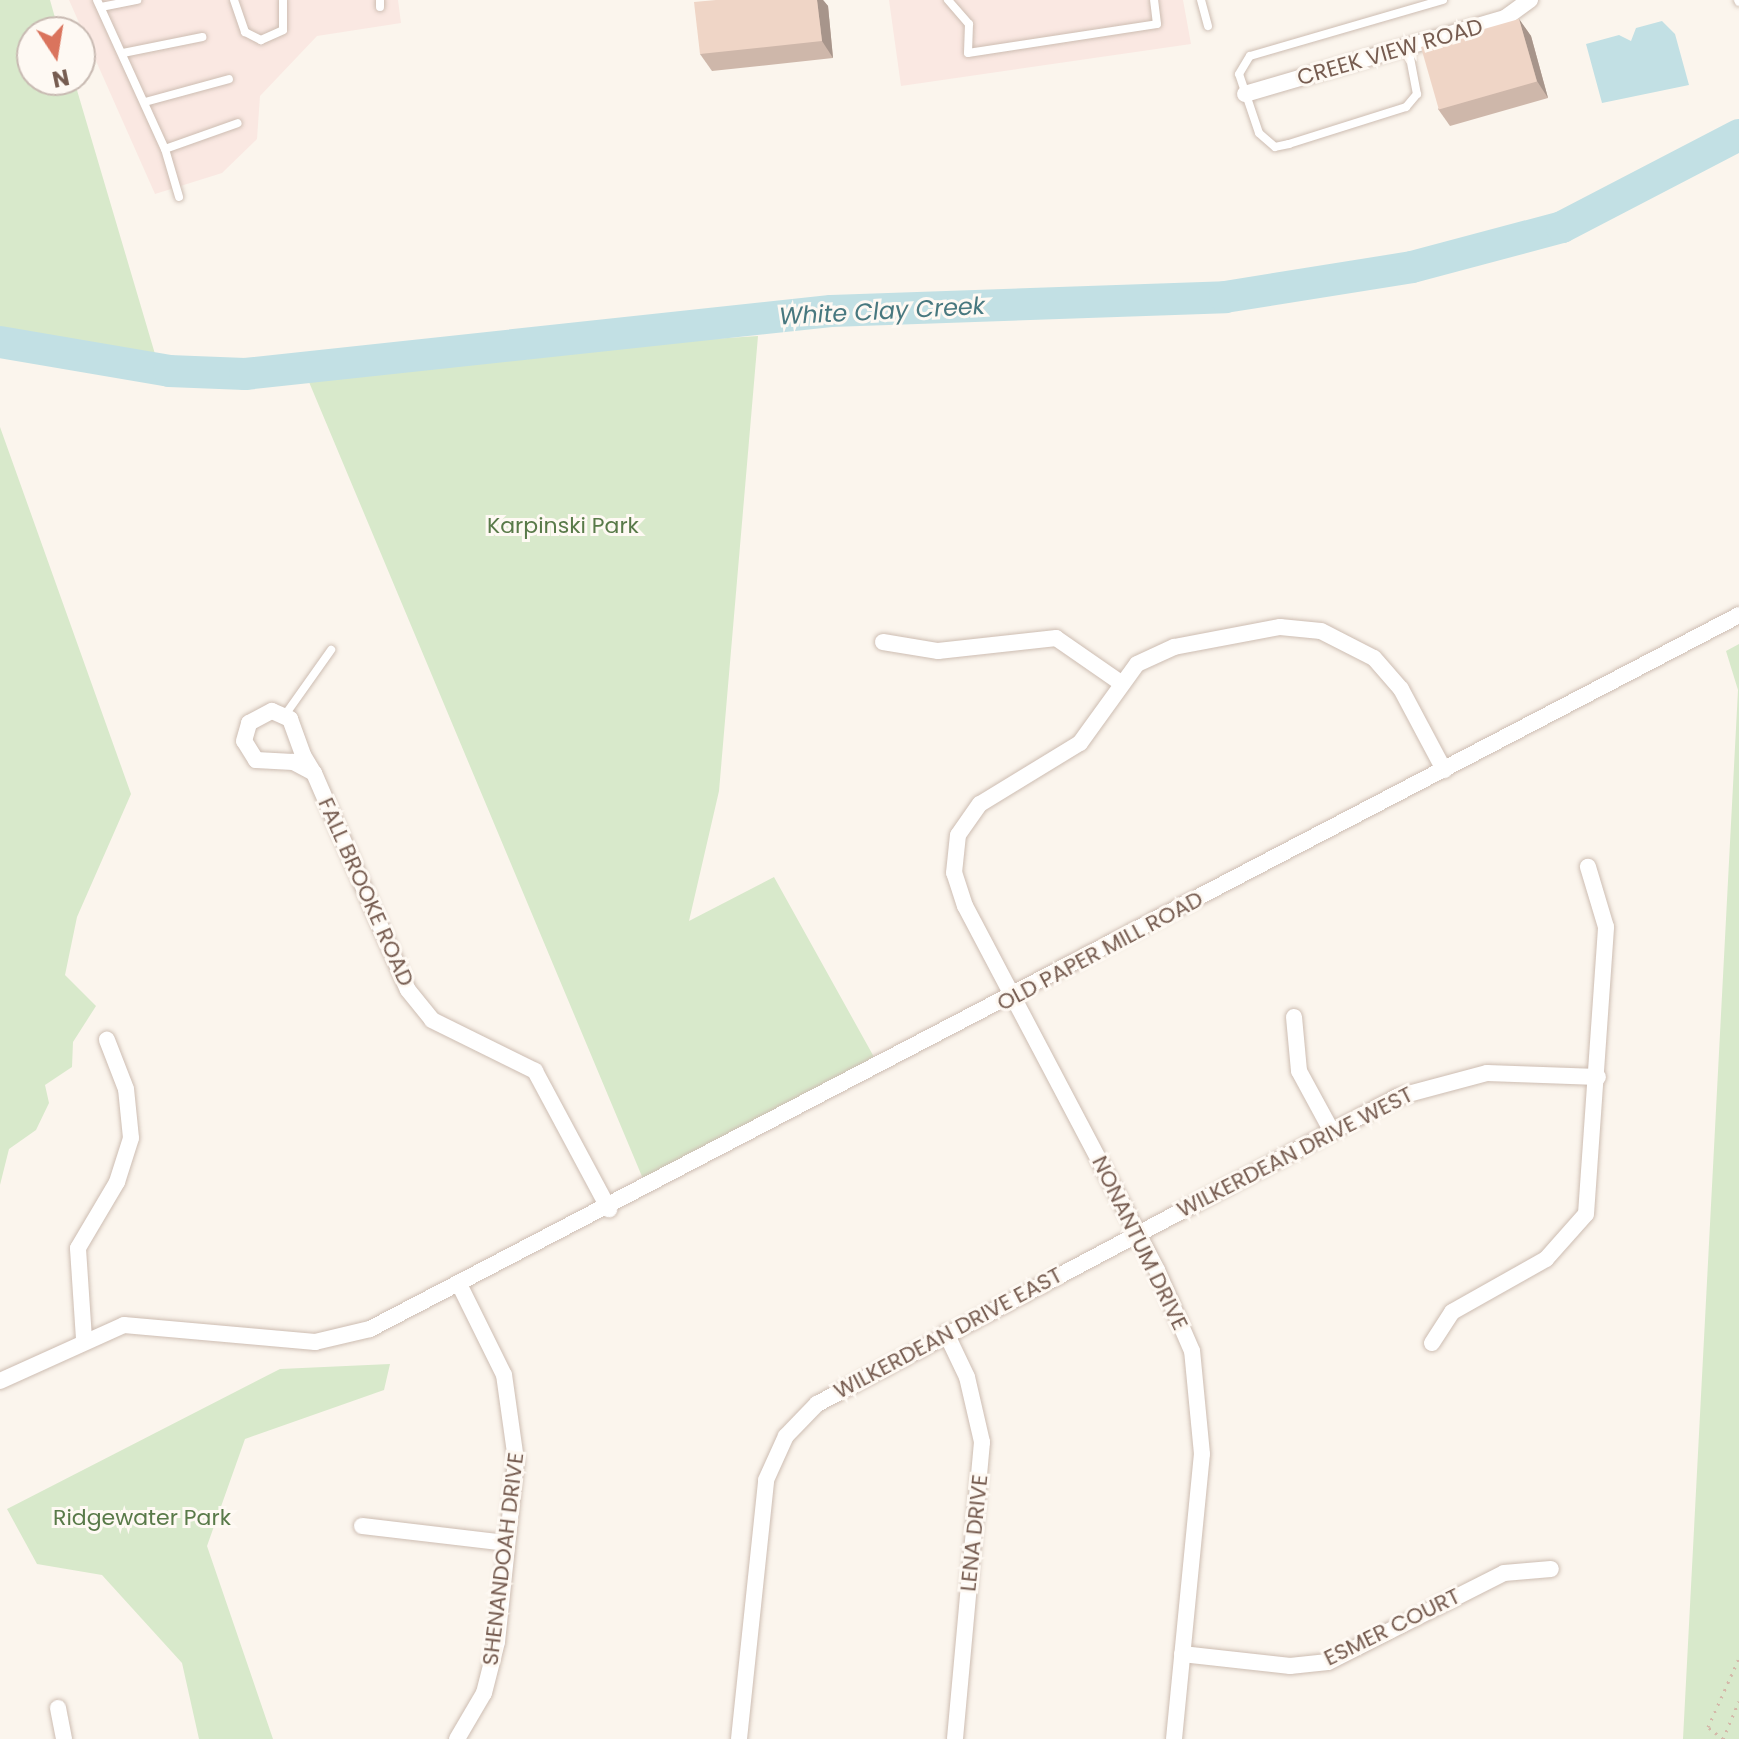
<!DOCTYPE html>
<html>
<head>
<meta charset="utf-8">
<style>
  body { margin:0 }
  #map { position:relative; width:1739px; height:1739px; overflow:hidden; background:#fbf5ed; font-family:Poppins,sans-serif }
  div>[style] { position:absolute }
  .commercial>* { inset:0; background:#fae8e2 }
  .green>* { inset:0; background:#d8e9cb }
  .water>* { inset:0; background:#c2e0e4 }
  .river>* { height:32px; margin:-16px; padding:0 16px; transform-origin:16px; border-radius:16px; background:#c2e0e4 }
  .path>* { height:3px; margin-top:-1.5px; transform-origin:0; background:repeating-linear-gradient(90deg,#d4b8a9 0 2px,transparent 0 8px) }
  .roads { filter:drop-shadow(0 0 2px #cdbdb2) drop-shadow(0 0 2px #cdbdb2) }
  .service>* { height:8px; margin:-4px; padding:0 4px; transform-origin:4px; border-radius:4px; background:#fff }
  .minor>* { height:16px; margin:-8px; padding:0 8px; transform-origin:8px; border-radius:8px; background:#fff }
  .wall>* { inset:0; background:#ceb7aa }
  .shaded-wall>* { inset:0; background:#a7958b }
  .building>* { inset:0; background:#efd5c6; transform-origin:0 0 }
  span { translate:-50% -50%; white-space:nowrap; text-align:center; line-height:1.15; -webkit-text-stroke:6px #fef9f3; paint-order:stroke }
  .street-label { font-size:22px; color:#765c50 }
  .park-label { font-size:22px; color:#597a49 }
  .water-label { font-size:24px; color:#48787f; font-style:italic }
  .north { position:absolute; left:16px; top:16px; width:80px; height:80px; box-sizing:border-box; background:#fef9f3; border:2px solid #c8bab2; border-radius:50%; rotate:168deg; font-size:22px; font-weight:700; line-height:32px; text-align:center; color:#765c50 }
  .north::after { content:''; display:block; margin:auto; width:28px; height:36px; background:#da745d; clip-path:polygon(50% 0,100% 100%,50% 72%,0 100%) }
</style>
</head>
<body>
<div id="map">
  <div class="commercial">
    <i style="clip-path:polygon(69px 0,398px 0,401px 23px,317px 36px,260px 96px,257px 139px,222px 173px,155px 194px)"></i>
    <i style="clip-path:polygon(889px 0,1183px 0,1191px 44px,901px 86px)"></i>
  </div>
  <div class="green">
    <i style="clip-path:polygon(0 0,50px 0,59px 32px,32px 32px,32px 80px,74px 80px,155px 354px,0 332px)"></i>
    <i style="clip-path:polygon(758px 336px,719px 791px,689px 921px,774px 877px,874px 1057px,646px 1186px,309px 382px,512px 352px)"></i>
    <i style="clip-path:polygon(0 427px,131px 794px,77px 917px,65px 975px,96px 1006px,73px 1042px,72px 1067px,45px 1085px,49px 1103px,36px 1130px,9px 1149px,0 1185px)"></i>
    <i style="clip-path:polygon(1739px 644px,1739px 1739px,1683px 1739px,1738px 690px,1726px 651px)"></i>
    <i style="clip-path:polygon(390px 1364px,384px 1390px,245px 1439px,207px 1546px,273px 1739px,199px 1739px,182px 1663px,102px 1575px,37px 1564px,7px 1509px,280px 1369px)"></i>
  </div>
  <div class="water">
    <i style="clip-path:polygon(1662px 21px,1675px 34px,1689px 85px,1602px 103px,1586px 44px,1619px 35px,1631px 41px,1636px 28px)"></i>
  </div>
  <div class="river">
    <i style="left:0;top:342px;width:171px;rotate:9.7deg"></i>
    <i style="left:169px;top:371px;width:76px;rotate:2.3deg"></i>
    <i style="left:245px;top:374px;width:589px;rotate:-6.14deg"></i>
    <i style="left:831px;top:311px;width:394px;rotate:-2deg"></i>
    <i style="left:1225px;top:297px;width:189px;rotate:-9.1deg"></i>
    <i style="left:1412px;top:267px;width:155px;rotate:-14.9deg"></i>
    <i style="left:1562px;top:227px;width:199px;rotate:-27.5deg"></i>
  </div>
  <div class="path">
    <i style="left:1723px;top:1739px;width:19px;rotate:-141deg"></i>
    <i style="left:1708px;top:1727px;width:76px;rotate:-65.8deg"></i>
    <i style="left:1723px;top:1739px;width:41px;rotate:-67.2deg"></i>
  </div>
  <div class="roads">
    <div class="service">
      <i style="left:97px;top:0;width:164px;rotate:65.5deg"></i>
      <i style="left:165px;top:149px;width:77px;rotate:-19.6deg"></i>
      <i style="left:234px;top:0;width:34px;rotate:71deg"></i>
      <i style="left:245px;top:32px;width:18px;rotate:27deg"></i>
      <i style="left:261px;top:40px;width:24px;rotate:-24deg"></i>
      <i style="left:283px;top:30px;width:30px;rotate:-90deg"></i>
      <i style="left:380px;top:0;width:7px;rotate:90deg"></i>
      <i style="left:948px;top:0;width:32px;rotate:49deg"></i>
      <i style="left:969px;top:24px;width:29px;rotate:92deg"></i>
      <i style="left:968px;top:53px;width:191px;rotate:-8.7deg"></i>
      <i style="left:1157px;top:24px;width:24px;rotate:-97deg"></i>
      <i style="left:1201px;top:0;width:27px;rotate:75deg"></i>
      <i style="left:1738px;top:0;width:2px;rotate:63deg"></i>
      <i style="left:101px;top:7px;width:37px;rotate:-11deg"></i>
      <i style="left:1408px;top:47px;width:48px;rotate:79.2deg"></i>
      <i style="left:1417px;top:94px;width:17px;rotate:130deg"></i>
      <i style="left:1406px;top:107px;width:123px;rotate:162.5deg"></i>
      <i style="left:1289px;top:144px;width:14px;rotate:168deg"></i>
      <i style="left:1275px;top:147px;width:21px;rotate:-139deg"></i>
      <i style="left:1259px;top:133px;width:62px;rotate:-108.7deg"></i>
      <i style="left:1239px;top:74px;width:21px;rotate:-59deg"></i>
      <i style="left:1250px;top:56px;width:201px;rotate:-16.2deg"></i>
      <i style="left:123px;top:53px;width:81px;rotate:-11.4deg"></i>
      <i style="left:145px;top:102px;width:87px;rotate:-15.3deg"></i>
      <i style="left:165px;top:149px;width:50px;rotate:73.7deg"></i>
      <i style="left:285px;top:715px;width:80px;rotate:-54.7deg"></i>
    </div>
    <div class="minor">
      <i style="left:1245px;top:94px;width:271px;rotate:-16.3deg"></i>
      <i style="left:1505px;top:18px;width:31px;rotate:-36deg"></i>
      <i style="left:883px;top:642px;width:56px;rotate:9.3deg"></i>
      <i style="left:938px;top:651px;width:119px;rotate:-6.3deg"></i>
      <i style="left:1056px;top:638px;width:79px;rotate:34.7deg"></i>
      <i style="left:314px;top:773px;width:24px;rotate:-152deg"></i>
      <i style="left:293px;top:762px;width:37px;rotate:-177deg"></i>
      <i style="left:256px;top:760px;width:22px;rotate:-122deg"></i>
      <i style="left:244px;top:741px;width:19px;rotate:-74deg"></i>
      <i style="left:249px;top:723px;width:26px;rotate:-28deg"></i>
      <i style="left:272px;top:711px;width:20px;rotate:24deg"></i>
      <i style="left:290px;top:719px;width:38px;rotate:70deg"></i>
      <i style="left:303px;top:755px;width:21px;rotate:59deg"></i>
      <i style="left:314px;top:773px;width:236px;rotate:66.6deg"></i>
      <i style="left:408px;top:990px;width:38px;rotate:51deg"></i>
      <i style="left:432px;top:1020px;width:115px;rotate:26.3deg"></i>
      <i style="left:535px;top:1071px;width:157px;rotate:61.8deg"></i>
      <i style="left:1294px;top:1017px;width:54px;rotate:84.7deg"></i>
      <i style="left:1299px;top:1071px;width:67px;rotate:61.5deg"></i>
      <i style="left:946px;top:1333px;width:49px;rotate:64.5deg"></i>
      <i style="left:967px;top:1377px;width:67px;rotate:77deg"></i>
      <i style="left:982px;top:1442px;width:298px;rotate:95.2deg"></i>
      <i style="left:84px;top:1339px;width:91px;rotate:-93.8deg"></i>
      <i style="left:78px;top:1248px;width:77px;rotate:-59.4deg"></i>
      <i style="left:117px;top:1182px;width:46px;rotate:-72.3deg"></i>
      <i style="left:131px;top:1138px;width:49px;rotate:-95.8deg"></i>
      <i style="left:126px;top:1089px;width:53px;rotate:-111.2deg"></i>
      <i style="left:1432px;top:1343px;width:37px;rotate:-57deg"></i>
      <i style="left:1452px;top:1312px;width:108px;rotate:-29.4deg"></i>
      <i style="left:1546px;top:1259px;width:60px;rotate:-48.4deg"></i>
      <i style="left:1586px;top:1214px;width:288px;rotate:-86deg"></i>
      <i style="left:1606px;top:927px;width:63px;rotate:-106.7deg"></i>
      <i style="left:0;top:1381px;width:136px;rotate:-24.3deg"></i>
      <i style="left:124px;top:1325px;width:192px;rotate:5.1deg"></i>
      <i style="left:315px;top:1342px;width:57px;rotate:-13.3deg"></i>
      <i style="left:370px;top:1329px;width:1544px;rotate:-27.54deg"></i>
      <i style="left:362px;top:1526px;width:145px;rotate:6.7deg"></i>
      <i style="left:1182px;top:1654px;width:109px;rotate:6.3deg"></i>
      <i style="left:1290px;top:1666px;width:38px;rotate:-6deg"></i>
      <i style="left:1328px;top:1662px;width:197px;rotate:-26.8deg"></i>
      <i style="left:1504px;top:1573px;width:47px;rotate:-4.9deg"></i>
      <i style="left:58px;top:1708px;width:32px;rotate:79deg"></i>
      <i style="left:457px;top:1739px;width:53px;rotate:-59.6deg"></i>
      <i style="left:484px;top:1693px;width:53px;rotate:-75.7deg"></i>
      <i style="left:497px;top:1642px;width:183px;rotate:-84deg"></i>
      <i style="left:516px;top:1460px;width:86px;rotate:-98deg"></i>
      <i style="left:504px;top:1375px;width:99px;rotate:-116.3deg"></i>
      <i style="left:739px;top:1739px;width:260px;rotate:-84deg"></i>
      <i style="left:766px;top:1480px;width:48px;rotate:-65.6deg"></i>
      <i style="left:786px;top:1436px;width:45px;rotate:-45.9deg"></i>
      <i style="left:817px;top:1404px;width:656px;rotate:-27.89deg"></i>
      <i style="left:1397px;top:1097px;width:93px;rotate:-14.9deg"></i>
      <i style="left:1487px;top:1073px;width:111px;rotate:2.1deg"></i>
      <i style="left:1174px;top:1739px;width:286px;rotate:-84.4deg"></i>
      <i style="left:1202px;top:1454px;width:103px;rotate:-95.5deg"></i>
      <i style="left:1192px;top:1351px;width:88px;rotate:-113.4deg"></i>
      <i style="left:1157px;top:1270px;width:412px;rotate:-117.8deg"></i>
      <i style="left:965px;top:906px;width:35px;rotate:-108deg"></i>
      <i style="left:954px;top:873px;width:38px;rotate:-84deg"></i>
      <i style="left:958px;top:835px;width:38px;rotate:-55deg"></i>
      <i style="left:980px;top:804px;width:117px;rotate:-31.4deg"></i>
      <i style="left:1080px;top:743px;width:97px;rotate:-54.2deg"></i>
      <i style="left:1137px;top:664px;width:41px;rotate:-24.7deg"></i>
      <i style="left:1174px;top:647px;width:108px;rotate:-10.7deg"></i>
      <i style="left:1280px;top:627px;width:41px;rotate:5.6deg"></i>
      <i style="left:1321px;top:631px;width:59px;rotate:27deg"></i>
      <i style="left:1374px;top:658px;width:41px;rotate:48.9deg"></i>
      <i style="left:1401px;top:689px;width:92px;rotate:62deg"></i>
    </div>
  </div>
  <div class="wall">
    <i style="clip-path:polygon(817px 0,823px 0,828px 6px,833px 58px,712px 71px,700px 54px)"></i>
    <i style="clip-path:polygon(1519px 19px,1531px 36px,1548px 98px,1450px 126px,1438px 109px)"></i>
  </div>
  <div class="shaded-wall">
    <i style="clip-path:polygon(817px 0,823px 0,828px 6px,833px 58px,822px 41px)"></i>
    <i style="clip-path:polygon(1519px 19px,1531px 36px,1548px 98px,1537px 81px)"></i>
  </div>
  <div class="building">
    <i style="clip-path:polygon(716px 0,817px 0,822px 41px,700px 54px,694px 2px)"></i>
    <i style="left:1519px;top:19px;width:65px;height:102px;rotate:74deg"></i>
  </div>
  <div class="street-label">
    <span style="left:1390px;top:52px;rotate:-16deg">CREEK VIEW ROAD</span>
    <span style="left:366px;top:892px;rotate:66deg">FALL BROOKE ROAD</span>
    <span style="left:1100px;top:951px;rotate:-28deg">OLD PAPER MILL ROAD</span>
    <span style="left:1295px;top:1152px;rotate:-27deg">WILKERDEAN DRIVE WEST</span>
    <span style="left:1140px;top:1243px;rotate:64deg">NONANTUM DRIVE</span>
    <span style="left:948px;top:1333px;rotate:-28deg">WILKERDEAN DRIVE EAST</span>
    <span style="left:974px;top:1533px;rotate:-84deg">LENA DRIVE</span>
    <span style="left:503px;top:1559px;rotate:-83deg">SHENANDOAH DRIVE</span>
    <span style="left:1392px;top:1627px;rotate:-26deg">ESMER COURT</span>
  </div>
  <div class="park-label">
    <span style="left:563px;top:526px">Karpinski Park</span>
    <span style="left:142px;top:1518px">Ridgewater Park</span>
  </div>
  <div class="water-label">
    <span style="left:882px;top:311px;rotate:-3deg">White Clay Creek</span>
  </div>
  <div class="north">N</div>
</div>
</body>
</html>
